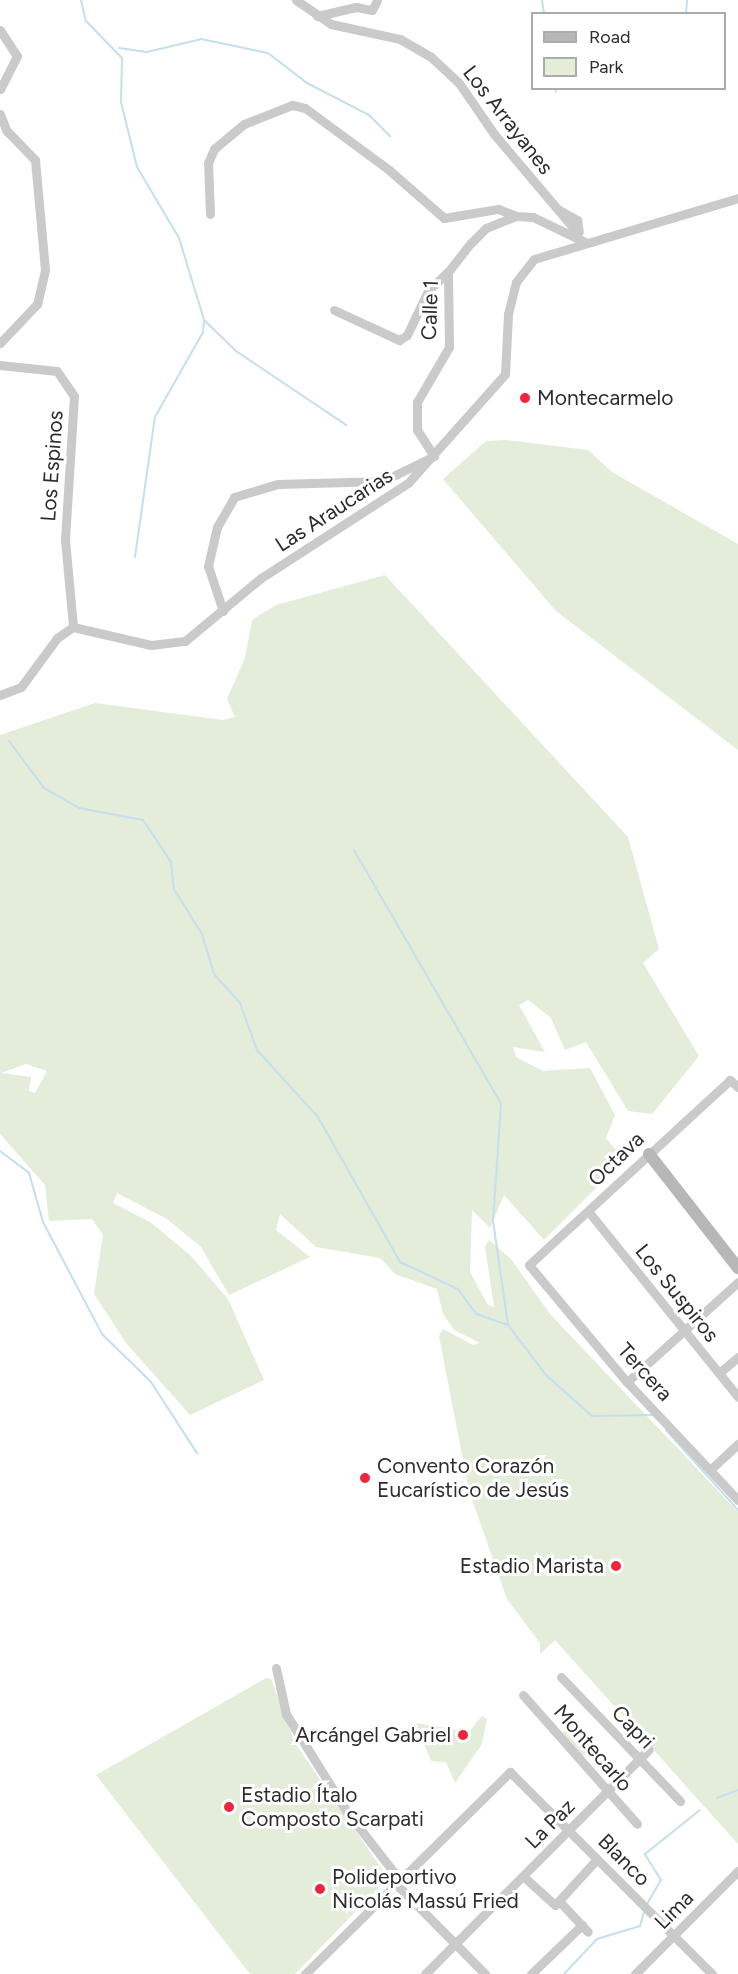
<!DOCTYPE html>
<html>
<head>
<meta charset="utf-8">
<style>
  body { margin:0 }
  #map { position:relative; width:738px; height:1974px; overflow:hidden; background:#fff; font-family:Figtree,sans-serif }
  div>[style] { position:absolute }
  .green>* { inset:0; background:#e4ecda; transform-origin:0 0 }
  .stream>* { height:2px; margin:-1px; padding:0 1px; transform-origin:1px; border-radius:1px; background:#c4dfed }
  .street>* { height:9px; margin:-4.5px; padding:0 4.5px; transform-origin:4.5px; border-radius:4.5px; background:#cacaca }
  .secondary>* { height:12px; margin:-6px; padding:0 6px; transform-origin:6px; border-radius:6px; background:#b7b7b7 }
  .dots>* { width:16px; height:16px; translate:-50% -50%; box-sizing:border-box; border:3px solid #fff; border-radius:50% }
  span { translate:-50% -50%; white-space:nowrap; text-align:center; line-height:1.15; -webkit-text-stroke:6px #fff; paint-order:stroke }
  .street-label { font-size:21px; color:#2d2d2d }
  .poi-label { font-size:21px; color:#2d2d2d }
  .left { translate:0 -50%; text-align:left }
  .right { translate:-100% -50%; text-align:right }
  .legend { position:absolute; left:531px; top:12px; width:195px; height:78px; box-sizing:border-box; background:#fff; border:2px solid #ababab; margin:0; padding:8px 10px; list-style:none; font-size:18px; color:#2d2d2d }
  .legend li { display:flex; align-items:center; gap:12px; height:30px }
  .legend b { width:30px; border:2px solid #ababab }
</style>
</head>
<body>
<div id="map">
  <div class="green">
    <i style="clip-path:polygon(506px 440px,588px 450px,612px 472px,738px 544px,738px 750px,556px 611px,443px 479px,486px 441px)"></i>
    <i style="clip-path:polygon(evenodd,385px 575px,628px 837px,659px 949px,643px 963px,699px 1056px,652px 1114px,628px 1111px,586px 1042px,565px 1050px,551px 1018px,528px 1000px,519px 1005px,545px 1052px,513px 1047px,516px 1057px,543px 1071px,590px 1068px,615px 1115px,606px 1138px,624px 1160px,544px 1240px,504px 1195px,490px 1228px,472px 1210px,470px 1272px,488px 1305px,494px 1307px,485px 1247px,489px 1240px,511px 1259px,550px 1314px,738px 1512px,738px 1844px,555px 1640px,540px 1654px,540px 1643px,507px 1599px,469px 1491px,439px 1336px,443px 1329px,473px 1345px,480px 1343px,454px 1330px,443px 1314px,437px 1289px,395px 1274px,380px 1258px,316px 1247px,280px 1214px,276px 1230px,310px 1257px,229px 1295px,201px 1247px,167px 1219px,117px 1193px,113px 1203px,150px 1222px,190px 1255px,228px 1299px,264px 1380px,190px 1415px,126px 1343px,94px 1294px,103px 1235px,92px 1219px,49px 1221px,45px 1185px,0 1134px,0 735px,95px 703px,223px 720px,235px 717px,227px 699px,245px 658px,252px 620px,276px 605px,385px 575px,26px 1064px,47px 1071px,35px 1093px,29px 1091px,31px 1077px,1px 1073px,26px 1064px)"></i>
    <i style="clip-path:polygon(266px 1678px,271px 1679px,295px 1743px,388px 1878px,295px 1974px,250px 1974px,96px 1775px)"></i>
    <i style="clip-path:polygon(482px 1716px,487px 1719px,482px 1744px,455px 1783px,446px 1762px,431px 1761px,416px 1723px,469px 1732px)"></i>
    <i style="left:571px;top:1724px;width:31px;height:20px;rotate:45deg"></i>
  </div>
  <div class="stream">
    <i style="left:81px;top:0;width:22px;rotate:77deg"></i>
    <i style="left:86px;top:21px;width:52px;rotate:45.8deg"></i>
    <i style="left:122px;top:58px;width:44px;rotate:91.3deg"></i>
    <i style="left:121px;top:102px;width:67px;rotate:76.2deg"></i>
    <i style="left:137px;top:167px;width:82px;rotate:59.4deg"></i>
    <i style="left:179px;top:238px;width:86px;rotate:73deg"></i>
    <i style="left:204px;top:320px;width:45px;rotate:44.1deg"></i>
    <i style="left:236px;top:351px;width:133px;rotate:33.9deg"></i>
    <i style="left:542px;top:0;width:14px;rotate:82deg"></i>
    <i style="left:686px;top:14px;width:14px;rotate:-86deg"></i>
    <i style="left:119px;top:48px;width:28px;rotate:8deg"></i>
    <i style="left:147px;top:52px;width:56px;rotate:-13.5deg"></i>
    <i style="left:201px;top:39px;width:68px;rotate:11.8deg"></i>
    <i style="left:268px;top:53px;width:49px;rotate:37.6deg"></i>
    <i style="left:307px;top:83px;width:70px;rotate:27.3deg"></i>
    <i style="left:369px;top:115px;width:30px;rotate:45deg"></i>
    <i style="left:555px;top:88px;width:4px;rotate:76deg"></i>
    <i style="left:135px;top:557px;width:141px;rotate:-81.9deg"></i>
    <i style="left:155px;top:417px;width:98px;rotate:-60.5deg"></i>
    <i style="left:203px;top:332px;width:12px;rotate:-85deg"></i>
    <i style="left:9px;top:741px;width:59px;rotate:53.3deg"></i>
    <i style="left:44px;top:788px;width:40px;rotate:29.7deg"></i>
    <i style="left:79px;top:808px;width:65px;rotate:10.6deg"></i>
    <i style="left:143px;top:820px;width:50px;rotate:56.3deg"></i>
    <i style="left:171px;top:862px;width:27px;rotate:84deg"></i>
    <i style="left:174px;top:889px;width:53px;rotate:58.1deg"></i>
    <i style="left:202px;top:934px;width:42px;rotate:73.3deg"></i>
    <i style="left:214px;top:974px;width:39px;rotate:48deg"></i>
    <i style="left:240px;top:1003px;width:50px;rotate:70.1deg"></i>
    <i style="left:257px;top:1050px;width:91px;rotate:47.7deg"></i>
    <i style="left:318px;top:1117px;width:167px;rotate:60.5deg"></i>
    <i style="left:400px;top:1262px;width:64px;rotate:25deg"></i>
    <i style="left:458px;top:1289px;width:31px;rotate:54deg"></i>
    <i style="left:476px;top:1314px;width:34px;rotate:19deg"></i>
    <i style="left:508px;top:1325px;width:63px;rotate:52.8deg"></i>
    <i style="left:546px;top:1375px;width:62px;rotate:41.7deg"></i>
    <i style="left:592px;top:1416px;width:61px;rotate:-0.9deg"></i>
    <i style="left:354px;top:850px;width:293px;rotate:59.9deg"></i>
    <i style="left:501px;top:1104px;width:117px;rotate:93.9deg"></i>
    <i style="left:493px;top:1221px;width:105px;rotate:81.8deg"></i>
    <i style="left:0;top:1151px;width:36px;rotate:37deg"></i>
    <i style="left:29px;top:1173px;width:51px;rotate:74.1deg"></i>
    <i style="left:43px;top:1222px;width:127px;rotate:62.2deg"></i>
    <i style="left:102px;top:1334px;width:69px;rotate:44.4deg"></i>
    <i style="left:151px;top:1382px;width:85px;rotate:57.1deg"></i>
    <i style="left:666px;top:1430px;width:108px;rotate:48deg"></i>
    <i style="left:717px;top:1798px;width:22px;rotate:-21deg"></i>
    <i style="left:647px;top:1904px;width:28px;rotate:-60deg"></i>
    <i style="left:661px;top:1880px;width:31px;rotate:-122deg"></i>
    <i style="left:645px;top:1854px;width:70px;rotate:-38.7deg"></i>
    <i style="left:564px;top:1974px;width:48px;rotate:-46.7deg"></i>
    <i style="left:597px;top:1939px;width:45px;rotate:-16.8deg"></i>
    <i style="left:640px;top:1926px;width:15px;rotate:-74deg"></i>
  </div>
  <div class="street">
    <i style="left:296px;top:0;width:42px;rotate:34.4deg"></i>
    <i style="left:331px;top:24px;width:71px;rotate:12.3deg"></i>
    <i style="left:400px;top:39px;width:36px;rotate:30deg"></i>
    <i style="left:431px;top:57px;width:38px;rotate:43deg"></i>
    <i style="left:459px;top:83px;width:62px;rotate:55.5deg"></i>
    <i style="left:494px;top:134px;width:126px;rotate:49.8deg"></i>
    <i style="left:317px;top:16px;width:40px;rotate:-13deg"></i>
    <i style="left:356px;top:7px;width:16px;rotate:11deg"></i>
    <i style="left:372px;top:10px;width:11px;rotate:-63deg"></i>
    <i style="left:0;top:30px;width:31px;rotate:57deg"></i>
    <i style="left:17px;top:56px;width:37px;rotate:117deg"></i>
    <i style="left:0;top:114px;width:17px;rotate:69deg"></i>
    <i style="left:6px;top:130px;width:42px;rotate:46deg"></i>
    <i style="left:35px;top:160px;width:110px;rotate:84.8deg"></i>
    <i style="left:45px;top:270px;width:35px;rotate:103deg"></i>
    <i style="left:37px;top:304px;width:54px;rotate:133.5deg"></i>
    <i style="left:559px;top:210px;width:21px;rotate:29deg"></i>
    <i style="left:577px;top:220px;width:12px;rotate:81deg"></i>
    <i style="left:210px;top:214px;width:51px;rotate:-92.2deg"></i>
    <i style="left:208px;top:163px;width:15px;rotate:-67deg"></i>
    <i style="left:214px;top:149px;width:39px;rotate:-40deg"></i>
    <i style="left:244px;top:124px;width:52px;rotate:-21.6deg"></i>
    <i style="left:292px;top:105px;width:13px;rotate:13deg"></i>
    <i style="left:305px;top:108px;width:104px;rotate:36.4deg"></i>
    <i style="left:389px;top:170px;width:73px;rotate:41.1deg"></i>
    <i style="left:444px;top:218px;width:55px;rotate:-9.5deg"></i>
    <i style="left:498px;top:209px;width:19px;rotate:21deg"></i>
    <i style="left:334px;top:310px;width:72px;rotate:24.8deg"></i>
    <i style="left:399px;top:340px;width:9px;rotate:-32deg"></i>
    <i style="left:407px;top:335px;width:49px;rotate:-64.5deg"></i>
    <i style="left:428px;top:291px;width:28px;rotate:-44deg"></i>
    <i style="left:0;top:365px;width:57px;rotate:6deg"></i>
    <i style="left:57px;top:371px;width:30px;rotate:56deg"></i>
    <i style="left:74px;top:396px;width:144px;rotate:93.6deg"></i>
    <i style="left:65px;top:540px;width:87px;rotate:84.7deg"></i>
    <i style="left:223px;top:611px;width:47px;rotate:-108.4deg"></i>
    <i style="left:208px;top:566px;width:40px;rotate:-77deg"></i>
    <i style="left:217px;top:527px;width:34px;rotate:-60deg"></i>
    <i style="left:234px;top:497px;width:46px;rotate:-16.5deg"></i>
    <i style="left:278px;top:484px;width:105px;rotate:-1.6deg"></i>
    <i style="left:383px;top:481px;width:57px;rotate:-26.1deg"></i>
    <i style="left:434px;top:456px;width:31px;rotate:-123deg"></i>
    <i style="left:417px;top:430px;width:28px;rotate:-90deg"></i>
    <i style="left:417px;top:402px;width:64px;rotate:-59.8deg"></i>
    <i style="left:449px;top:347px;width:75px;rotate:-90.8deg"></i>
    <i style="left:448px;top:272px;width:37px;rotate:-52deg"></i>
    <i style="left:471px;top:243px;width:21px;rotate:-45deg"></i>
    <i style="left:486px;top:228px;width:32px;rotate:-22deg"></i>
    <i style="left:516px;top:216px;width:17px;rotate:3deg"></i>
    <i style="left:533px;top:217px;width:58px;rotate:25.7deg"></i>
    <i style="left:0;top:695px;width:22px;rotate:-21deg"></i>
    <i style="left:21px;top:687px;width:61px;rotate:-53.7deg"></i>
    <i style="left:57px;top:638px;width:19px;rotate:-35deg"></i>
    <i style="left:73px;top:627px;width:80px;rotate:13deg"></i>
    <i style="left:151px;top:645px;width:34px;rotate:-7deg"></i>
    <i style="left:185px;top:641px;width:99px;rotate:-39.7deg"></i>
    <i style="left:261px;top:578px;width:175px;rotate:-32.9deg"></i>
    <i style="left:408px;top:483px;width:146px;rotate:-48.3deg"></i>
    <i style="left:505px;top:374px;width:60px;rotate:-87.1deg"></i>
    <i style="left:508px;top:314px;width:33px;rotate:-76deg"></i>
    <i style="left:516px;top:282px;width:29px;rotate:-52deg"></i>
    <i style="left:534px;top:259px;width:213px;rotate:-16.6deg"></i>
    <i style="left:738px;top:1087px;width:11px;rotate:-139deg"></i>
    <i style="left:730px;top:1080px;width:273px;rotate:137.4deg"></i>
    <i style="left:529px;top:1265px;width:153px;rotate:50.1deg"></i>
    <i style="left:627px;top:1382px;width:162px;rotate:46.8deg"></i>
    <i style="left:588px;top:1211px;width:239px;rotate:51.1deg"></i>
    <i style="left:719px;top:1373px;width:25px;rotate:-40deg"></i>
    <i style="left:627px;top:1382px;width:149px;rotate:-42deg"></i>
    <i style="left:711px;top:1469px;width:37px;rotate:-43deg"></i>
    <i style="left:276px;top:1668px;width:47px;rotate:77.7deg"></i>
    <i style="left:286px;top:1714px;width:115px;rotate:58.1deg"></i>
    <i style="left:347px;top:1812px;width:75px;rotate:52.1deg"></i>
    <i style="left:393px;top:1871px;width:13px;rotate:77deg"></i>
    <i style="left:396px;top:1884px;width:127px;rotate:45.3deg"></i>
    <i style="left:561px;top:1677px;width:172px;rotate:46.2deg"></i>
    <i style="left:523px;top:1695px;width:172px;rotate:48.5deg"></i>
    <i style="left:523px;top:1876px;width:43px;rotate:42.2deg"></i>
    <i style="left:555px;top:1905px;width:62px;rotate:-47.6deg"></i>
    <i style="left:559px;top:1901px;width:42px;rotate:46.9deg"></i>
    <i style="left:305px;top:1974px;width:288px;rotate:-44.6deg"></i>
    <i style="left:510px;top:1772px;width:286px;rotate:45deg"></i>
    <i style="left:425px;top:1974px;width:317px;rotate:-45.1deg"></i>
    <i style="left:531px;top:1974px;width:71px;rotate:-43.9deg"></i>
    <i style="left:635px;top:1974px;width:146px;rotate:-45deg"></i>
  </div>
  <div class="secondary">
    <i style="left:649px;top:1154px;width:145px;rotate:52deg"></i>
  </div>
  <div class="dots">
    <i style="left:525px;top:398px;background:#ef253d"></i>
    <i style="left:365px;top:1478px;background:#ef253d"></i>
    <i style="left:616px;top:1566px;background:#ef253d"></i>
    <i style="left:463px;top:1735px;background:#ef253d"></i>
    <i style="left:229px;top:1807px;background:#ef253d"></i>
    <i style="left:320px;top:1889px;background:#ef253d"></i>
  </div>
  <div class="street-label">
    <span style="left:508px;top:120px;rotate:52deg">Los Arrayanes</span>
    <span style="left:430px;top:310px;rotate:-88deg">Calle 1</span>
    <span style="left:52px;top:466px;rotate:-86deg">Los Espinos</span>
    <span style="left:334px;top:510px;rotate:-33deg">Las Araucarias</span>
    <span style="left:616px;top:1159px;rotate:-44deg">Octava</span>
    <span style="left:677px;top:1293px;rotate:51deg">Los Suspiros</span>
    <span style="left:645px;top:1372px;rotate:48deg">Tercera</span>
    <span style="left:633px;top:1727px;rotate:46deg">Capri</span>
    <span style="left:593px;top:1748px;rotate:49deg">Montecarlo</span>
    <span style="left:550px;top:1824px;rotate:-45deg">La Paz</span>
    <span style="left:624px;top:1860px;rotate:45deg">Blanco</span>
    <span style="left:674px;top:1910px;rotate:-45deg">Lima</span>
  </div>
  <div class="poi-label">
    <span class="left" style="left:537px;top:398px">Montecarmelo</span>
    <span class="left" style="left:377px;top:1478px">Convento Corazón<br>Eucarístico de Jesús</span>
    <span class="right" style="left:604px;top:1566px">Estadio Marista</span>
    <span class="right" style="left:451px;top:1735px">Arcángel Gabriel</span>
    <span class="left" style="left:241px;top:1807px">Estadio Ítalo<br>Composto Scarpati</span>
    <span class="left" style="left:332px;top:1889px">Polideportivo<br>Nicolás Massú Fried</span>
  </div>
  <ul class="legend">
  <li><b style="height:8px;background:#b7b7b7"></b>Road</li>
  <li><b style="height:16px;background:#e4ecda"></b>Park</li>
  </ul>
</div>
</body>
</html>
